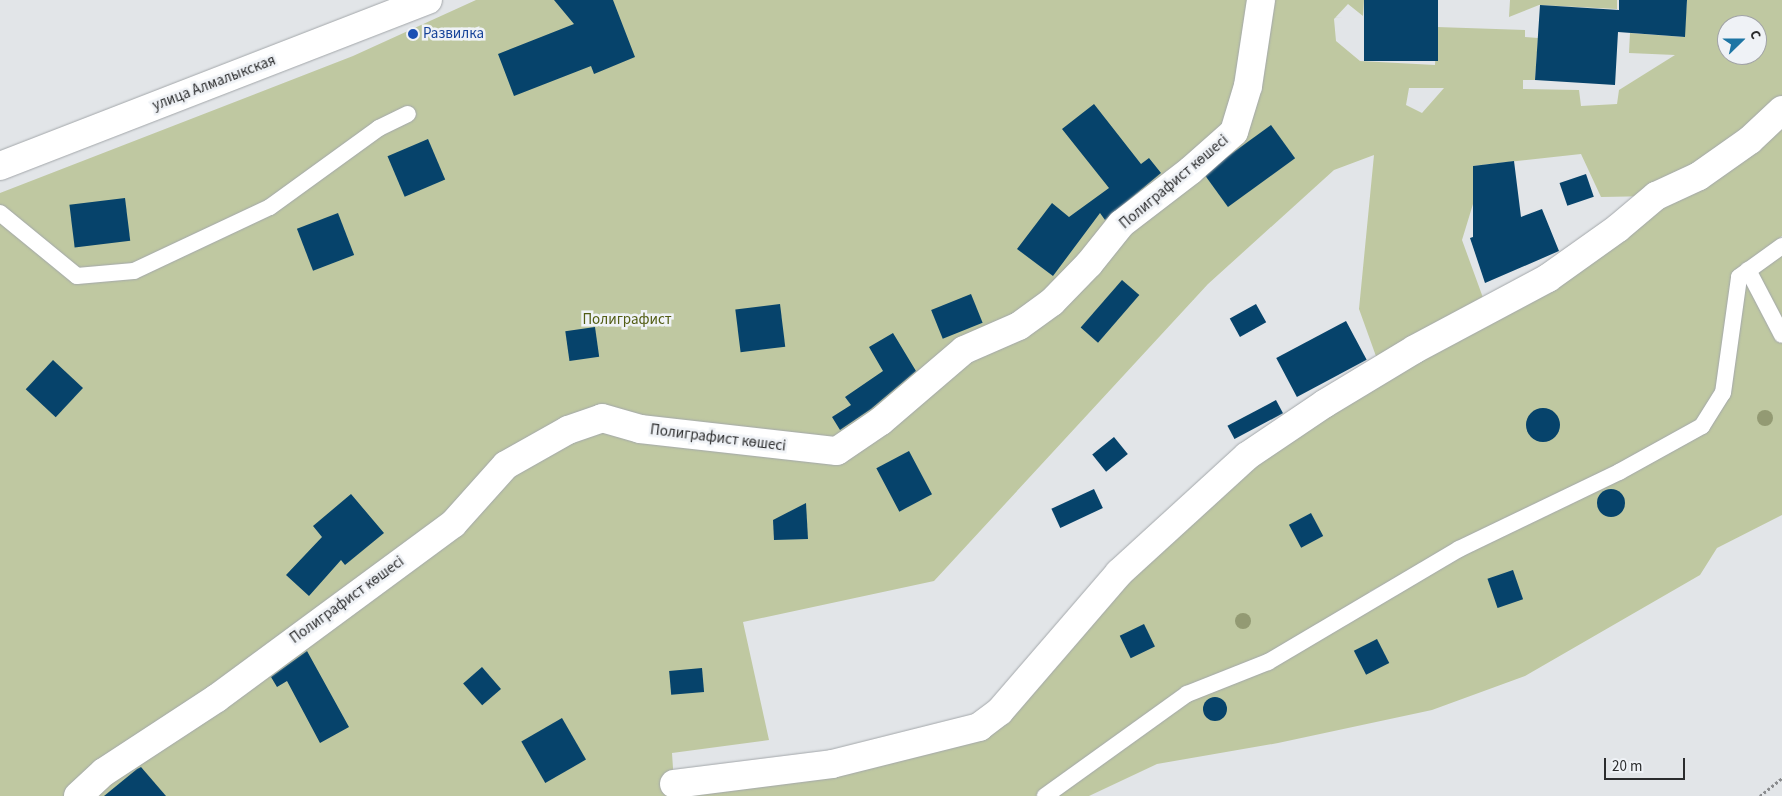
<!DOCTYPE html>
<html>
<head>
<meta charset="utf-8">
<style>
  body { margin:0 }
  #map { position:relative; width:1782px; height:796px; overflow:hidden; background:#e2e5e8; font-family:"Source Sans 3",sans-serif }
  div>[style] { position:absolute }
  .green>* { inset:0; background:#bfc8a1 }
  .building>* { inset:0; background:#06436b; transform-origin:0 0 }
  .round { border-radius:50% }
  .path>* { height:3px; margin-top:-1.5px; transform-origin:0; background:repeating-linear-gradient(90deg,#898b8d 0 2.5px,transparent 0 5px) }
  .roads { filter:drop-shadow(0 0 1px #a3a7aa) drop-shadow(0 0 1px #a3a7aa) }
  .service>* { height:16px; margin:-8px; padding:0 8px; transform-origin:8px; border-radius:8px; background:#fff }
  .minor>* { height:28px; margin:-14px; padding:0 14px; transform-origin:14px; border-radius:14px; background:#fff }
  .tertiary>* { height:28px; margin:-14px; padding:0 14px; transform-origin:14px; border-radius:14px; background:#fff }
  .trees>* { width:16px; height:16px; margin:-8px; border-radius:50%; background:#939a73 }
  .dots>* { width:14px; height:14px; translate:-50% -50%; box-sizing:border-box; border:2px solid #eff2f6; border-radius:50% }
  span { translate:-50% -50%; white-space:nowrap; text-align:center; line-height:1.15; -webkit-text-stroke:5px #eff2f6; paint-order:stroke }
  .transit-label { font-size:15px; color:#164399 }
  .left { translate:0 -50%; text-align:left }
  .street-label { font-size:15px; color:#2b2c2d }
  .park-label { font-size:15px; color:#525d14 }
  .north { position:absolute; left:1717px; top:15px; width:50px; height:50px; box-sizing:border-box; background:#eff2f6; border:1px solid #a1a3a6; border-radius:50%; rotate:68deg; font-size:14px; font-weight:700; line-height:20px; text-align:center; color:#2b2c2d }
  .north::after { content:''; display:block; margin:auto; width:18px; height:22px; background:#1d75a4; clip-path:polygon(50% 0,100% 100%,50% 72%,0 100%) }
  .scale { position:absolute; left:1604px; top:758px; width:81px; height:22px; box-sizing:border-box; border:2px solid #2b2c2d; border-top:0; padding-left:6px; font-size:15px; line-height:18px; white-space:nowrap; color:#2b2c2d; -webkit-text-stroke:4px #eff2f6; paint-order:stroke }
</style>
</head>
<body>
<div id="map">
  <div class="green">
    <i style="clip-path:polygon(evenodd,476px 0,1261px 0,1254px 49px,1260px 53px,1270px 0,1364px 0,1363px 16px,1348px 4px,1334px 19px,1336px 41px,1360px 61px,1435px 65px,1437px 27px,1525px 30px,1525px 37px,1538px 38px,1535px 80px,1523px 80px,1523px 89px,1579px 90px,1581px 106px,1617px 104px,1619px 90px,1675px 55px,1629px 53px,1630px 33px,1684px 37px,1687px 0,1782px 0,1782px 236px,1761px 253px,1755px 270px,1782px 255px,1782px 515px,1717px 548px,1700px 575px,1525px 676px,1432px 710px,1278px 743px,1157px 764px,1089px 796px,0 796px,0 193px,353px 56px,476px 0,1727px 25px,1757px 25px,1757px 55px,1727px 55px,1727px 25px,476px 0,1409px 88px,1444px 88px,1422px 113px,1406px 105px,1409px 88px,476px 0,1581px 154px,1601px 197px,1655px 196px,1618px 228px,1548px 278px,1415px 349px,1324px 404px,1247px 456px,1119px 573px,1000px 711px,979px 727px,832px 764px,674px 783px,672px 753px,769px 740px,743px 622px,934px 581px,1208px 284px,1334px 170px,1374px 155px,1359px 309px,1377px 359px,1486px 306px,1462px 240px,1473px 204px,1473px 166px,1581px 154px,476px 0,1604px 471px,1627px 475px,1511px 530px,1376px 604px,1369px 592px,1604px 471px)"></i>
    <i style="clip-path:polygon(1510px 0,1617px 0,1617px 9px,1539px 5px,1509px 17px)"></i>
  </div>
  <div class="building">
    <i style="clip-path:polygon(554px 0,613px 0,635px 57px,594px 74px,591px 66px,514px 96px,498px 54px,574px 24px)"></i>
    <i style="left:1364px;top:0;width:74px;height:61px"></i>
    <i style="clip-path:polygon(1619px 0,1687px 0,1685px 37px,1618px 32px,1615px 85px,1535px 80px,1540px 5px,1619px 10px)"></i>
    <i style="clip-path:polygon(1094px 104px,1141px 164px,1149px 158px,1161px 173px,1105px 220px,1100px 213px,1053px 276px,1017px 249px,1052px 203px,1069px 217px,1109px 188px,1062px 129px)"></i>
    <i style="left:1271px;top:125px;width:41px;height:83px;rotate:54deg"></i>
    <i style="left:428px;top:139px;width:44px;height:44px;rotate:67deg"></i>
    <i style="clip-path:polygon(1514px 161px,1521px 217px,1542px 209px,1559px 251px,1485px 283px,1470px 238px,1473px 237px,1473px 166px)"></i>
    <i style="left:1586px;top:174px;width:24px;height:28px;rotate:71deg"></i>
    <i style="left:125px;top:198px;width:43px;height:56px;rotate:83deg"></i>
    <i style="left:338px;top:213px;width:45px;height:44px;rotate:69deg"></i>
    <i style="left:1122px;top:280px;width:23px;height:63px;rotate:41deg"></i>
    <i style="left:971px;top:294px;width:31px;height:43px;rotate:68deg"></i>
    <i style="left:780px;top:304px;width:43px;height:45px;rotate:83deg"></i>
    <i style="left:1256px;top:304px;width:21px;height:30px;rotate:61deg"></i>
    <i style="left:1346px;top:321px;width:44px;height:79px;rotate:62deg"></i>
    <i style="left:595px;top:327px;width:30px;height:30px;rotate:82deg"></i>
    <i style="clip-path:polygon(893px 333px,916px 371px,871px 409px,840px 430px,832px 417px,851px 405px,845px 397px,883px 371px,869px 347px)"></i>
    <i style="left:53px;top:360px;width:41px;height:40px;rotate:43deg"></i>
    <i style="left:1276px;top:400px;width:15px;height:55px;rotate:62deg"></i>
    <i class="round" style="left:1526px;top:408px;width:34px;height:34px"></i>
    <i style="left:1114px;top:437px;width:22px;height:28px;rotate:51deg"></i>
    <i style="left:909px;top:451px;width:49px;height:37px;rotate:62deg"></i>
    <i class="round" style="left:1597px;top:489px;width:28px;height:28px"></i>
    <i style="left:1094px;top:489px;width:21px;height:47px;rotate:65deg"></i>
    <i style="clip-path:polygon(351px 494px,384px 533px,345px 565px,341px 560px,309px 596px,286px 575px,322px 537px,313px 526px)"></i>
    <i style="clip-path:polygon(806px 503px,808px 539px,774px 540px,773px 520px)"></i>
    <i style="left:1311px;top:513px;width:26px;height:25px;rotate:62deg"></i>
    <i style="left:1513px;top:570px;width:31px;height:27px;rotate:71deg"></i>
    <i style="left:1144px;top:624px;width:25px;height:27px;rotate:64deg"></i>
    <i style="left:1377px;top:639px;width:27px;height:26px;rotate:63deg"></i>
    <i style="clip-path:polygon(307px 651px,349px 727px,320px 743px,287px 681px,277px 687px,271px 677px)"></i>
    <i style="left:482px;top:667px;width:29px;height:25px;rotate:49deg"></i>
    <i style="left:702px;top:668px;width:24px;height:33px;rotate:85deg"></i>
    <i class="round" style="left:1203px;top:697px;width:24px;height:24px"></i>
    <i style="left:562px;top:718px;width:48px;height:47px;rotate:60deg"></i>
    <i style="clip-path:polygon(141px 767px,166px 796px,104px 796px,137px 769px)"></i>
  </div>
  <div class="path">
    <i style="left:1760px;top:796px;width:28px;rotate:-39deg"></i>
  </div>
  <div class="roads">
    <div class="service">
      <i style="left:0;top:213px;width:99px;rotate:39.3deg"></i>
      <i style="left:77px;top:276px;width:57px;rotate:-5deg"></i>
      <i style="left:134px;top:271px;width:150px;rotate:-25.2deg"></i>
      <i style="left:270px;top:207px;width:135px;rotate:-35.9deg"></i>
      <i style="left:379px;top:128px;width:32px;rotate:-26deg"></i>
      <i style="left:1748px;top:270px;width:73px;rotate:62.4deg"></i>
      <i style="left:1045px;top:796px;width:175px;rotate:-35.7deg"></i>
      <i style="left:1187px;top:694px;width:87px;rotate:-21.6deg"></i>
      <i style="left:1268px;top:662px;width:222px;rotate:-30.6deg"></i>
      <i style="left:1459px;top:549px;width:178px;rotate:-25.7deg"></i>
      <i style="left:1619px;top:472px;width:95px;rotate:-29deg"></i>
      <i style="left:1702px;top:426px;width:39px;rotate:-58deg"></i>
      <i style="left:1723px;top:393px;width:117px;rotate:-82.1deg"></i>
      <i style="left:1739px;top:277px;width:53px;rotate:-35.8deg"></i>
    </div>
    <div class="minor">
      <i style="left:674px;top:784px;width:159px;rotate:-7.2deg"></i>
      <i style="left:832px;top:764px;width:152px;rotate:-14.1deg"></i>
      <i style="left:979px;top:727px;width:26px;rotate:-37deg"></i>
      <i style="left:1000px;top:711px;width:182px;rotate:-49.2deg"></i>
      <i style="left:1119px;top:573px;width:173px;rotate:-42.4deg"></i>
      <i style="left:1247px;top:456px;width:93px;rotate:-34deg"></i>
      <i style="left:1324px;top:404px;width:106px;rotate:-31.1deg"></i>
      <i style="left:1415px;top:349px;width:151px;rotate:-28.1deg"></i>
      <i style="left:1548px;top:278px;width:86px;rotate:-35.5deg"></i>
      <i style="left:1618px;top:228px;width:50px;rotate:-40.1deg"></i>
      <i style="left:1656px;top:196px;width:47px;rotate:-24.9deg"></i>
      <i style="left:1699px;top:176px;width:62px;rotate:-35.2deg"></i>
      <i style="left:1750px;top:140px;width:44px;rotate:-43.2deg"></i>
      <i style="left:78px;top:796px;width:35px;rotate:-43deg"></i>
      <i style="left:104px;top:772px;width:135px;rotate:-33.2deg"></i>
      <i style="left:217px;top:698px;width:293px;rotate:-36.4deg"></i>
      <i style="left:453px;top:524px;width:79px;rotate:-48.1deg"></i>
      <i style="left:506px;top:465px;width:71px;rotate:-29.4deg"></i>
      <i style="left:568px;top:430px;width:36px;rotate:-19deg"></i>
      <i style="left:602px;top:418px;width:40px;rotate:16deg"></i>
      <i style="left:640px;top:429px;width:198px;rotate:6.4deg"></i>
      <i style="left:837px;top:451px;width:53px;rotate:-34.3deg"></i>
      <i style="left:881px;top:421px;width:109px;rotate:-40.5deg"></i>
      <i style="left:964px;top:350px;width:60px;rotate:-23.6deg"></i>
      <i style="left:1019px;top:326px;width:41px;rotate:-36deg"></i>
      <i style="left:1052px;top:302px;width:53px;rotate:-45.8deg"></i>
      <i style="left:1089px;top:264px;width:51px;rotate:-51.3deg"></i>
      <i style="left:1121px;top:224px;width:88px;rotate:-37.6deg"></i>
      <i style="left:1191px;top:170px;width:57px;rotate:-41.5deg"></i>
      <i style="left:1234px;top:132px;width:48px;rotate:-73.1deg"></i>
      <i style="left:1248px;top:86px;width:87px;rotate:-81.4deg"></i>
    </div>
    <div class="tertiary">
      <i style="left:0;top:166px;width:459px;rotate:-21.2deg"></i>
    </div>
  </div>
  <div class="trees">
    <i style="left:1765px;top:418px"></i>
    <i style="left:1243px;top:621px"></i>
  </div>
  <div class="dots">
    <i style="left:413px;top:34px;background:#1a4fb4"></i>
  </div>
  <div class="transit-label">
    <span class="left" style="left:423px;top:34px">Развилка</span>
  </div>
  <div class="street-label">
    <span style="left:214px;top:83px;rotate:-21deg">улица Алмалыкская</span>
    <span style="left:1174px;top:182px;rotate:-40deg">Полиграфист көшесі</span>
    <span style="left:718px;top:438px;rotate:7deg">Полиграфист көшесі</span>
    <span style="left:347px;top:600px;rotate:-36deg">Полиграфист көшесі</span>
  </div>
  <div class="park-label">
    <span style="left:627px;top:320px">Полиграфист</span>
  </div>
  <div class="north">С</div>
  <div class="scale">20 m</div>
</div>
</body>
</html>
